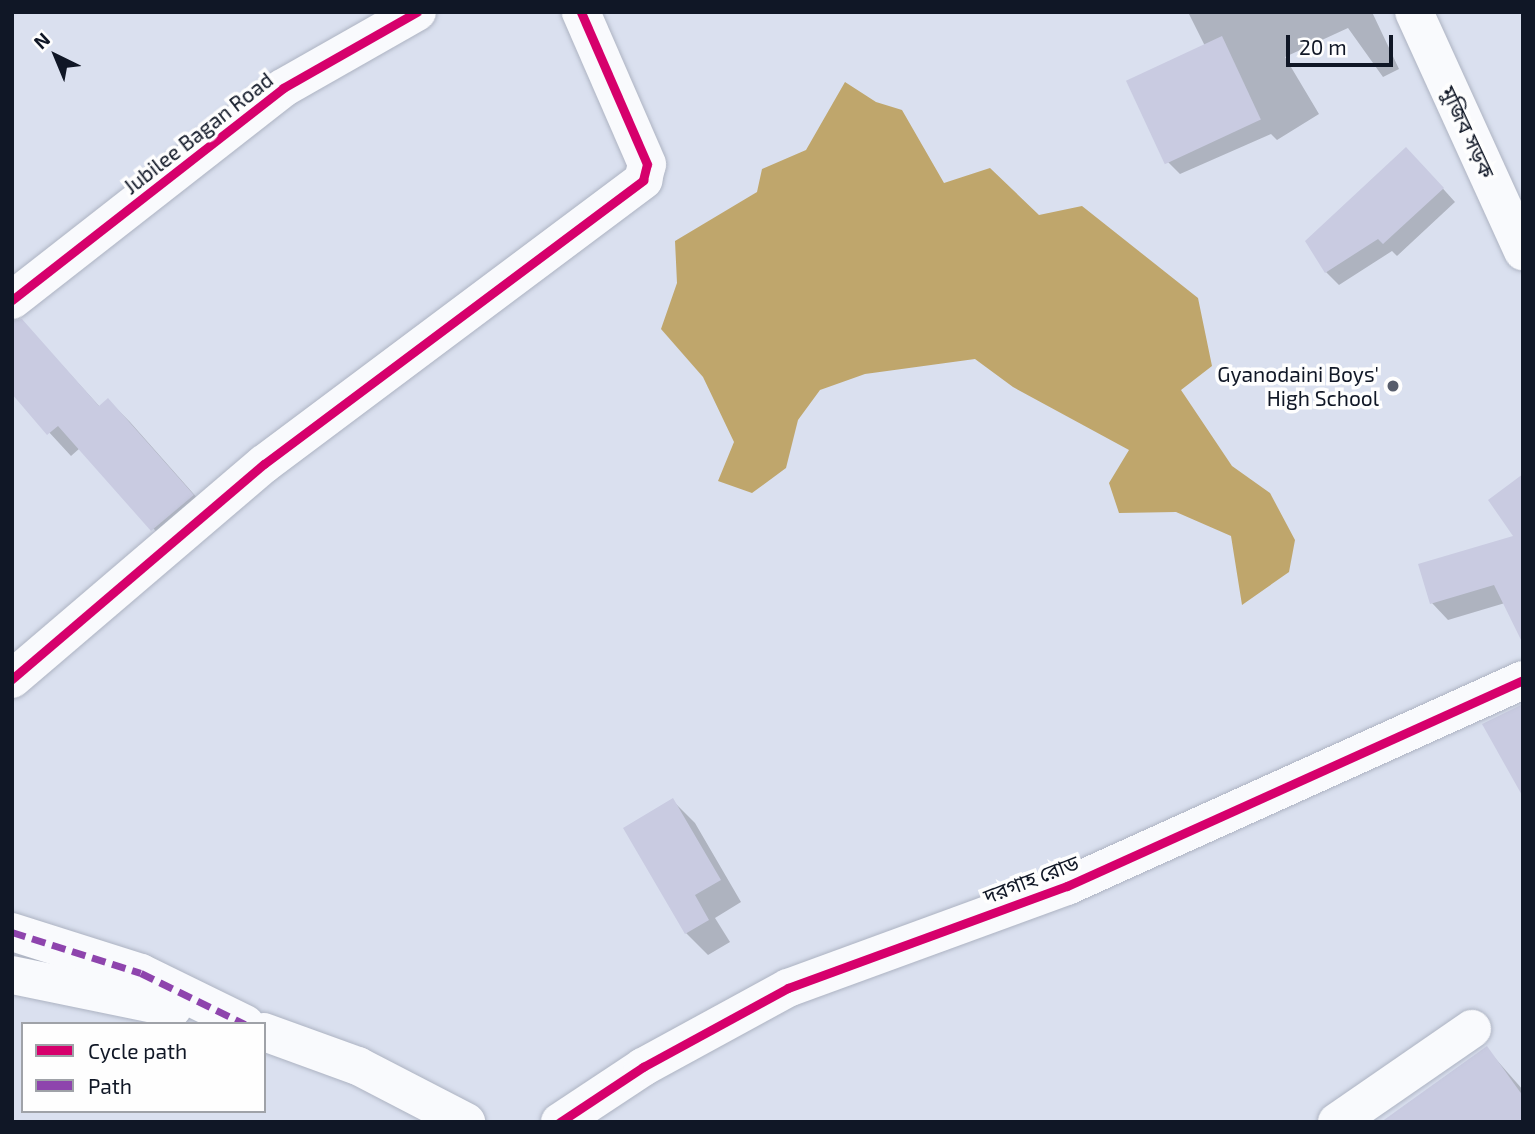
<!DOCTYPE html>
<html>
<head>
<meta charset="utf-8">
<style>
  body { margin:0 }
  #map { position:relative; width:1535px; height:1134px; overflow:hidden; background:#dae0ef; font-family:"Exo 2","Noto Sans Bengali",sans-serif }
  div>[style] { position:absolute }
  .water>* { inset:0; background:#bfa66c }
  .shadow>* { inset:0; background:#0003 }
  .building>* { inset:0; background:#c9cbe1; transform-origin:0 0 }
  .roads { filter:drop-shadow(0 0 2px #adb3c2) drop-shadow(0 0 2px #adb3c2) }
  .minor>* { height:38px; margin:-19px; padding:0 19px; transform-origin:19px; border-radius:19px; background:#f9fafd }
  .quiet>* { height:7px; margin-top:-3.5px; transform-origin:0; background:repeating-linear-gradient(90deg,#8e44ad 0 14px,transparent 0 21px) }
  .cycleway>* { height:9px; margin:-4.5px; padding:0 4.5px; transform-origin:4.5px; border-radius:4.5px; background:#d6006c }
  .dots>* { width:19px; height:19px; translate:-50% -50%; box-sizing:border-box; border:4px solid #fefefe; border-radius:50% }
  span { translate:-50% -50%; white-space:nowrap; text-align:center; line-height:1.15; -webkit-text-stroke:7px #fefefe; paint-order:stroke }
  .street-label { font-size:21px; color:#101726 }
  .poi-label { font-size:21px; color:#101726 }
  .right { translate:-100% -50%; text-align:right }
  .frame { position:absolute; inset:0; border:14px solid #101726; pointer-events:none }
  .legend { position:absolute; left:21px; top:1022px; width:245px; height:91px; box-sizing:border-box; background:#fefefe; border:2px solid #9fa2a8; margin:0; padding:9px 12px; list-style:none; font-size:21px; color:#101726 }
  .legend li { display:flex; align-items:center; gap:14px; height:35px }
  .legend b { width:35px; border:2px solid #9fa2a8 }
  .north { position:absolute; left:21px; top:21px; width:70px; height:70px; -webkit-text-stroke:5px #fefefe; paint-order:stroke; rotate:317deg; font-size:19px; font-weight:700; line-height:28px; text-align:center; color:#101726 }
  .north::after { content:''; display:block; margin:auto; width:24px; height:32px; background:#101726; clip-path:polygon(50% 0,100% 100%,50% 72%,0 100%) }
  .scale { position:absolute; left:1286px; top:35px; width:107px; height:32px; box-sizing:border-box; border:4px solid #101726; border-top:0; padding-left:9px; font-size:21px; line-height:24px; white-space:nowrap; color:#101726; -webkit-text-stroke:5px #fefefe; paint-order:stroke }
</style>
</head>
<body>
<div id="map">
  <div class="water">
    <i style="clip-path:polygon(845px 82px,876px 102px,902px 110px,944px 183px,990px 168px,1039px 215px,1082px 206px,1198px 298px,1212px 366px,1181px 390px,1232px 466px,1270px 493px,1295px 540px,1289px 572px,1242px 605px,1231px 536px,1176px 512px,1119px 513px,1109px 483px,1129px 450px,1013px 387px,975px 359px,865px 374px,820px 390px,798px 420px,786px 468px,752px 493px,718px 481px,734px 442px,703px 377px,661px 329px,677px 283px,675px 241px,757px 192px,762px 169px,806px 150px)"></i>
  </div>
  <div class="shadow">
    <i style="clip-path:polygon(1188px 12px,1372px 12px,1399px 69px,1383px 77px,1348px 28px,1285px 57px,1319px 114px,1277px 140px,1271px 134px,1180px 174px,1167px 161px,1205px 46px)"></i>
    <i style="clip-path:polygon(1419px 162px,1455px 202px,1397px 256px,1392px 251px,1339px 285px,1326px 272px)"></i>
    <i style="clip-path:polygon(22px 321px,100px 407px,108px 400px,130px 422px,215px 518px,175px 552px,80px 448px,71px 456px,12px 392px)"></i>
    <i style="clip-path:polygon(1516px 537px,1505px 603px,1448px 620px,1432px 603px)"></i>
    <i style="clip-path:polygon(673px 801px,695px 823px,741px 902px,715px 918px,730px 942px,708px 955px,686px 933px)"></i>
    <i style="clip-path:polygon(1487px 1049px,1523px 1090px,1523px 1122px)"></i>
  </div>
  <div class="building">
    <i style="left:1222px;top:36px;width:92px;height:106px;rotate:65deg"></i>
    <i style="clip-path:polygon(1406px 147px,1444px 188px,1383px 244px,1378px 239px,1325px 273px,1305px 241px)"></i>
    <i style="clip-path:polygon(22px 319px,99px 406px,108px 398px,194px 495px,151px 531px,58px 426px,47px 435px,12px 394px,12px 321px)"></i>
    <i style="clip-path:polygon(1523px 474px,1523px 644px,1494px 585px,1430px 604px,1418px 564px,1513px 536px,1488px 500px)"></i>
    <i style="clip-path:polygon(1523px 704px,1523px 797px,1482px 724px)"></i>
    <i style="clip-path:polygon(673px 798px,721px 880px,695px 895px,709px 920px,685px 934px,623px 828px)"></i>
    <i style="clip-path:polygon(1487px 1046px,1523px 1096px,1523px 1122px,1381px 1122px)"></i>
  </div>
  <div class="roads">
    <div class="minor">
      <i style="left:1414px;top:12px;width:263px;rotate:65.5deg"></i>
      <i style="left:12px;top:300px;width:344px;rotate:-38deg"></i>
      <i style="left:283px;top:88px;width:154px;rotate:-29.6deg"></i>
      <i style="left:12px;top:679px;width:331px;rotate:-40.5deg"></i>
      <i style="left:264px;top:464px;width:474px;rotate:-36.8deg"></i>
      <i style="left:643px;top:180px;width:16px;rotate:-76deg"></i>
      <i style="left:647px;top:164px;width:166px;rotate:-113.5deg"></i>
      <i style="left:12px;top:932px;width:135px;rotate:17.6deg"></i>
      <i style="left:141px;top:973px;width:116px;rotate:26.1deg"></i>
      <i style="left:12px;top:975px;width:164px;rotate:11.6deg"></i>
      <i style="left:264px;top:1032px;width:100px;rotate:19.9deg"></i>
      <i style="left:358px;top:1066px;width:122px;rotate:27.4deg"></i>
      <i style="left:560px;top:1122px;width:100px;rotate:-33.5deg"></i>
      <i style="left:643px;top:1067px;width:165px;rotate:-28.6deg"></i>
      <i style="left:788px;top:988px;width:297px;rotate:-20.1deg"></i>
      <i style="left:1067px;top:886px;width:500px;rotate:-24.31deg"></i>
      <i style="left:1337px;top:1122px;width:164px;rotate:-34.6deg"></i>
    </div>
  </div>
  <div class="quiet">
    <i style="left:12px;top:932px;width:135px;rotate:17.6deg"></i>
    <i style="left:141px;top:973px;width:116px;rotate:26.1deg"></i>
  </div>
  <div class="cycleway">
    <i style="left:12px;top:300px;width:344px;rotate:-38deg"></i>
    <i style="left:283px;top:88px;width:154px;rotate:-29.6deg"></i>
    <i style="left:12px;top:679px;width:331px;rotate:-40.5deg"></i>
    <i style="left:264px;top:464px;width:474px;rotate:-36.8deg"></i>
    <i style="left:643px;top:180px;width:16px;rotate:-76deg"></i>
    <i style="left:647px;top:164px;width:166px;rotate:-113.5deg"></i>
    <i style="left:560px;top:1122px;width:100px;rotate:-33.5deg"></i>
    <i style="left:643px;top:1067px;width:165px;rotate:-28.6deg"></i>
    <i style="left:788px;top:988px;width:297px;rotate:-20.1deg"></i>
    <i style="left:1067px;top:886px;width:500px;rotate:-24.31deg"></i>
  </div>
  <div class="dots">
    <i style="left:1393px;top:386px;background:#575d6c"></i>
  </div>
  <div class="street-label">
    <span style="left:1468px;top:132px;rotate:65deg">মুজিব সড়ক</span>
    <span style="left:198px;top:133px;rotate:-38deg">Jubilee Bagan Road</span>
    <span style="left:1031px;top:879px;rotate:-21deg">দরগাহ রোড</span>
  </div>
  <div class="poi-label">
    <span class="right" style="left:1379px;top:386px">Gyanodaini Boys'<br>High School</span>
  </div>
  <div class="frame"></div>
  <ul class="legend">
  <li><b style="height:9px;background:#d6006c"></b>Cycle path</li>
  <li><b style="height:9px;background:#8e44ad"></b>Path</li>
  </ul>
  <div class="north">N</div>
  <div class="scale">20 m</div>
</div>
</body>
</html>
